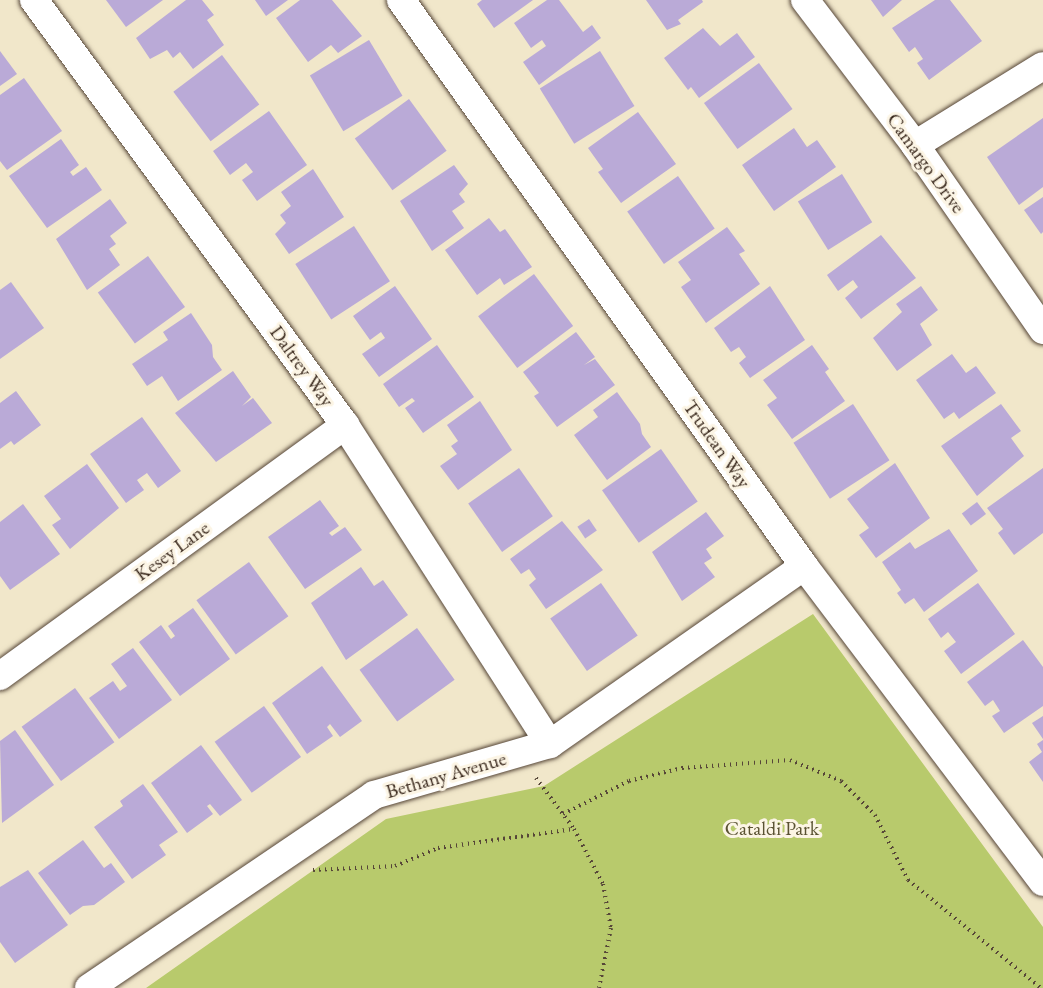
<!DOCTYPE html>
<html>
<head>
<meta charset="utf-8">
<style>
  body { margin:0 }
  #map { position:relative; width:1043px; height:988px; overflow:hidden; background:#f1e7ca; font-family:"EB Garamond",serif }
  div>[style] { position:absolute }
  .green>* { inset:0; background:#b8ca6c }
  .building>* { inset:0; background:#baaad7; transform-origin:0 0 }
  .path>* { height:4px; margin-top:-2px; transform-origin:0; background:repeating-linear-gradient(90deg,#564638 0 1.5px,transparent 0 6px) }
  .roads { filter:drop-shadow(0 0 2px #564638) drop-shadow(0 0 2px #564638) }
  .minor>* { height:28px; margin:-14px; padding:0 14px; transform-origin:14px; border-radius:14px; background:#fff }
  span { translate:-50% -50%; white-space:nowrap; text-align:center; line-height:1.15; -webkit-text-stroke:6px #fcf5e5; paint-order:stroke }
  .street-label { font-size:20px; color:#3b2a1e }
  .park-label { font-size:20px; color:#5a5232 }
</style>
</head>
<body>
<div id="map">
  <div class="green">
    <i style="clip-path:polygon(813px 614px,1043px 927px,1043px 988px,146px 988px,386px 819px,544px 786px)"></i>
  </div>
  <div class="building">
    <i style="clip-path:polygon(106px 0,163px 0,126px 27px)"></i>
    <i style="clip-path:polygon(186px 0,202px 0,214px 15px,207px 20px,224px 45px,193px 69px,180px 52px,173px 58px,167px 50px,150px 59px,136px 38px)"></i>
    <i style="clip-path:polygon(255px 0,288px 0,266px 16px)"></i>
    <i style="clip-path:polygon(300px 0,332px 0,362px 36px,338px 53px,331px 45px,308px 62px,276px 18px)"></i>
    <i style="clip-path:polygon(482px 0,533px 0,494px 28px,477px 4px)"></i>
    <i style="clip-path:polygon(547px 0,559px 0,583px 32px,592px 25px,601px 38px,539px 85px,523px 62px,546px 46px,542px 40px,531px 48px,514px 23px)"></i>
    <i style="clip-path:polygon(646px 0,702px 0,703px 2px,678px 20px,681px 24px,667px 30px)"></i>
    <i style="clip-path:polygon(871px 0,902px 0,883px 17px)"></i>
    <i style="clip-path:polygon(935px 0,950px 0,982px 41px,929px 80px,917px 63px,923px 59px,915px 47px,909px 52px,892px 28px)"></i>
    <i style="clip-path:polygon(703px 28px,720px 46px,737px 33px,755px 57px,699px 98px,691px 87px,688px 90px,664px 58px)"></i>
    <i style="left:369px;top:40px;width:65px;height:69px;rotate:59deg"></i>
    <i style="clip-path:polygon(0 51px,17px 74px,0 86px)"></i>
    <i style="left:600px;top:51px;width:65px;height:71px;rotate:58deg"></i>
    <i style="left:222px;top:55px;width:62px;height:61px;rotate:53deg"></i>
    <i style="left:759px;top:63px;width:57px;height:68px;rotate:54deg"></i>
    <i style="clip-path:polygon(24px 78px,62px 131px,7px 170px,0 161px,0 95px)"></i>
    <i style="left:409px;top:99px;width:64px;height:67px;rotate:54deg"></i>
    <i style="clip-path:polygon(269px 111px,307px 165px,257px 201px,242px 180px,253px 172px,246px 163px,230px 175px,213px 151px)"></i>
    <i style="clip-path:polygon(638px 112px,676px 164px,621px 203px,598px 172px,603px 169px,588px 148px)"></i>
    <i style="clip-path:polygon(1043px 118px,1043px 187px,1019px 205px,987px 157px)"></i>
    <i style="clip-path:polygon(794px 128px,807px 147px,817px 140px,836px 167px,774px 211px,742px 165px)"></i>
    <i style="clip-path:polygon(61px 139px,79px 165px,70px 172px,73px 176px,86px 167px,102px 190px,47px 228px,9px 176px)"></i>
    <i style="clip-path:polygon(454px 165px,468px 184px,459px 194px,465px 202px,452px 211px,464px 228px,432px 251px,400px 201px)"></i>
    <i style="clip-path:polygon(313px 169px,344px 217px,289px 254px,275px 234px,286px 223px,280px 215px,291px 206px,281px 192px)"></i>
    <i style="left:842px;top:174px;width:57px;height:52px;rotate:58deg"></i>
    <i style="left:678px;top:176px;width:64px;height:62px;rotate:55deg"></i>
    <i style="clip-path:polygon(1043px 197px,1043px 232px,1041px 234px,1024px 210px)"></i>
    <i style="clip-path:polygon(110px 199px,127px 223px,110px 236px,116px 244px,109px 249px,120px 265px,87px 290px,56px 239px)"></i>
    <i style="clip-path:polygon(489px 218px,500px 232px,505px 229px,532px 267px,504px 285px,500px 278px,477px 295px,445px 250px)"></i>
    <i style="left:354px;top:226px;width:66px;height:70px;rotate:57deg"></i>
    <i style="clip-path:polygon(727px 227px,745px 251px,739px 254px,760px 284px,706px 323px,681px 287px,691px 280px,678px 262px)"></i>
    <i style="clip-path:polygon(881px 235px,916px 278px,861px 319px,845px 298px,858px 287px,853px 280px,838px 291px,827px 275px)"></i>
    <i style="left:148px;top:256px;width:63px;height:62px;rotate:54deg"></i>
    <i style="left:534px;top:274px;width:65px;height:70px;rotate:53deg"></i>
    <i style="clip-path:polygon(11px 282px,44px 328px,0 359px,0 290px)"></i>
    <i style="clip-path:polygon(395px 286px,432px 339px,379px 377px,362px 354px,385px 338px,381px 332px,370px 340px,353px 316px)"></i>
    <i style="clip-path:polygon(770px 286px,805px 340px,750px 378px,739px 363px,746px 357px,739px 347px,731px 352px,714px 328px)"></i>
    <i style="clip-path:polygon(921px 286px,938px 310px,920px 324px,932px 345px,897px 371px,873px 338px,902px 312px,896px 304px)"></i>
    <i style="clip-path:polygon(191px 313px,212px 345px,213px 357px,222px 370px,178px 401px,162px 376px,147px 386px,132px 364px,168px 340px,163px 332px)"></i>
    <i style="clip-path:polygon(576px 332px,595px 357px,584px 365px,595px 359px,615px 385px,557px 427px,534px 396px,539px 393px,523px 372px)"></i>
    <i style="clip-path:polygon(437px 345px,474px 397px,423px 433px,405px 408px,415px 401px,412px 398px,399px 407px,383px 384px)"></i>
    <i style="clip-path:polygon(812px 345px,829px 369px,825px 372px,845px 401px,792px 439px,767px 405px,777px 398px,763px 380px)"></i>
    <i style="clip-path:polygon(952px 354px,966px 373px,976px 366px,996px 393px,959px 419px,954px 412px,944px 419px,916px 380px)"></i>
    <i style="clip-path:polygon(233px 371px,251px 397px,242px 406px,253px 398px,272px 423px,216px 462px,175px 413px)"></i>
    <i style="clip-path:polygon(16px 391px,41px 425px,14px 445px,11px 441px,0 449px,0 403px)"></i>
    <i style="clip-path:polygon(617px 392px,640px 424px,642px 434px,651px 447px,607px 480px,574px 435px,598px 417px,593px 410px)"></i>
    <i style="clip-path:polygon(480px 401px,512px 450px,458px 490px,440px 466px,457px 454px,451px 446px,458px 441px,447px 425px)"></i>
    <i style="left:853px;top:404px;width:67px;height:71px;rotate:57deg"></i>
    <i style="clip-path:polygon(1001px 404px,1021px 431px,1011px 438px,1024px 456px,977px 496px,941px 446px)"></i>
    <i style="clip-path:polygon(142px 417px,181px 471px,158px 488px,147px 473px,137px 480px,144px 490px,126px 503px,90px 454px)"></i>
    <i style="left:661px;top:449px;width:64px;height:72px;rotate:55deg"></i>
    <i style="clip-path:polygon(895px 463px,930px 518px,876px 558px,859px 535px,869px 528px,847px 499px)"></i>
    <i style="clip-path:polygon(87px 464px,119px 508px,70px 549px,52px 525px,61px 519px,44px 496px)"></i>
    <i style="left:519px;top:468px;width:59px;height:62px;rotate:55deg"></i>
    <i style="clip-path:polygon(1043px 468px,1043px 533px,1014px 555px,998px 533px,1003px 529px,987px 508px)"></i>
    <i style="clip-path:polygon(320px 500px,339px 526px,329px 533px,332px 536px,345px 527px,362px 550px,305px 589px,268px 537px)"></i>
    <i style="left:977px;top:502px;width:15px;height:19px;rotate:53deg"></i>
    <i style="clip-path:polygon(23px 504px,60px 554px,10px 590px,0 576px,0 522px)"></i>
    <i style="clip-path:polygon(706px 512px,724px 536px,706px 549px,712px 558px,704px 563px,715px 577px,682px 601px,652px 552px)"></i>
    <i style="left:589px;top:519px;width:14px;height:14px;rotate:56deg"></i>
    <i style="clip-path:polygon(562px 521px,603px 570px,546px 609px,529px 585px,536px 579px,529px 569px,521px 574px,510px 559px)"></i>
    <i style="clip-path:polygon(949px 529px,978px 571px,924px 612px,914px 598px,905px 604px,897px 593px,901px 590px,882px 562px,910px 542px,915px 549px)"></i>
    <i style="left:249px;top:562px;width:67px;height:65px;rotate:54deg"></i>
    <i style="clip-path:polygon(361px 567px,374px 586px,383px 580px,408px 615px,346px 660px,311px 603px)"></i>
    <i style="left:601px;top:583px;width:64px;height:62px;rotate:55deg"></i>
    <i style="clip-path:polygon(978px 583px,1015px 634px,961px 674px,944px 651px,956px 642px,948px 632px,941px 638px,928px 619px)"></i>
    <i style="clip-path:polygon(193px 608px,230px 659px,180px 696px,139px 642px,161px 625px,171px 639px,175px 636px,168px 626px)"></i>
    <i style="left:417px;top:628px;width:64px;height:71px;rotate:54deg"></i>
    <i style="clip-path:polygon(1023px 640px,1043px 667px,1043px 706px,1004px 733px,992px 716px,1000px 711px,993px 700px,985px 706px,967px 682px)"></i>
    <i style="clip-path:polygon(133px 648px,172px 700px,119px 739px,89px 698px,113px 681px,120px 691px,127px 686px,111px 664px)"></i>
    <i style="clip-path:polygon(322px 666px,362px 721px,340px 737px,330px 724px,327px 727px,333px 736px,307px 754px,272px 703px)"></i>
    <i style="left:75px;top:688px;width:67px;height:66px;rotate:54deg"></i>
    <i style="left:264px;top:706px;width:63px;height:61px;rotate:54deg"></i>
    <i style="clip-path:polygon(1043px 716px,1043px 739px,1032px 723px)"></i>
    <i style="clip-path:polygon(15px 730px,54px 785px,2px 823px,0 741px)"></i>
    <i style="clip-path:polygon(1043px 740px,1043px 782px,1029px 762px,1042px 752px,1037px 744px)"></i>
    <i style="clip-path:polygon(201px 745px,242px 800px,220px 816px,210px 804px,207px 806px,213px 814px,187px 833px,151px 783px)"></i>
    <i style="clip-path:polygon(143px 784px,178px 832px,159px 845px,166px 855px,132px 879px,94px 827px,123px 806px,120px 801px)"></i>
    <i style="clip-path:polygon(83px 840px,104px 868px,111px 863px,125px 882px,94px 905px,83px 906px,70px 915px,38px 873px)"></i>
    <i style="clip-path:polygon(28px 870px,68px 925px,15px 963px,0 942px,0 887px)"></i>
  </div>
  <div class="path">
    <i style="left:536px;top:778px;width:64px;rotate:53.3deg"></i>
    <i style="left:574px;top:829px;width:62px;rotate:62.2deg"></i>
    <i style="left:603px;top:884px;width:45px;rotate:79.7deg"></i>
    <i style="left:611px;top:928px;width:61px;rotate:101.3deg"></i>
    <i style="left:563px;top:814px;width:74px;rotate:-26.6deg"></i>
    <i style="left:629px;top:781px;width:55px;rotate:-13.8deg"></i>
    <i style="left:682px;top:768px;width:108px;rotate:-4.2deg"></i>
    <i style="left:790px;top:760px;width:55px;rotate:22.4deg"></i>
    <i style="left:841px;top:781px;width:48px;rotate:45deg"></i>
    <i style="left:875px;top:815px;width:73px;rotate:63.1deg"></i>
    <i style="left:908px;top:880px;width:171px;rotate:39.1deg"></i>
    <i style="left:313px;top:870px;width:82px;rotate:-2.8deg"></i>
    <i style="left:395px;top:866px;width:47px;rotate:-22.7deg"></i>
    <i style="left:438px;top:848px;width:137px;rotate:-8deg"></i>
  </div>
  <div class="roads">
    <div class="minor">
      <i style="left:34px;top:0;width:527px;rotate:53.8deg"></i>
      <i style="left:345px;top:425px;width:379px;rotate:57.3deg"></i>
      <i style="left:401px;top:0;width:695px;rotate:54.55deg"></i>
      <i style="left:804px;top:566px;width:396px;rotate:52.9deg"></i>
      <i style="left:805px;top:0;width:182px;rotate:52.8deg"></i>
      <i style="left:915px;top:145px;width:225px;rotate:55.3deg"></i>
      <i style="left:915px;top:145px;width:150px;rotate:-31.7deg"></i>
      <i style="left:0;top:676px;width:427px;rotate:-36deg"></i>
      <i style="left:89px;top:988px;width:344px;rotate:-34.1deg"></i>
      <i style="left:374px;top:795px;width:183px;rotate:-16.2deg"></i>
      <i style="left:550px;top:744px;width:310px;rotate:-35deg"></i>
    </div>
  </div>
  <div class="street-label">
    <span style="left:926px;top:163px;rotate:54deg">Camargo Drive</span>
    <span style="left:302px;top:366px;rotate:54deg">Daltrey Way</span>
    <span style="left:717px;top:444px;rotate:55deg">Trudean Way</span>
    <span style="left:172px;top:551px;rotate:-36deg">Kesey Lane</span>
    <span style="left:446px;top:775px;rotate:-16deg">Bethany Avenue</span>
  </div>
  <div class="park-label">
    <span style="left:772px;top:828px">Cataldi Park</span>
  </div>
</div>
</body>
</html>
